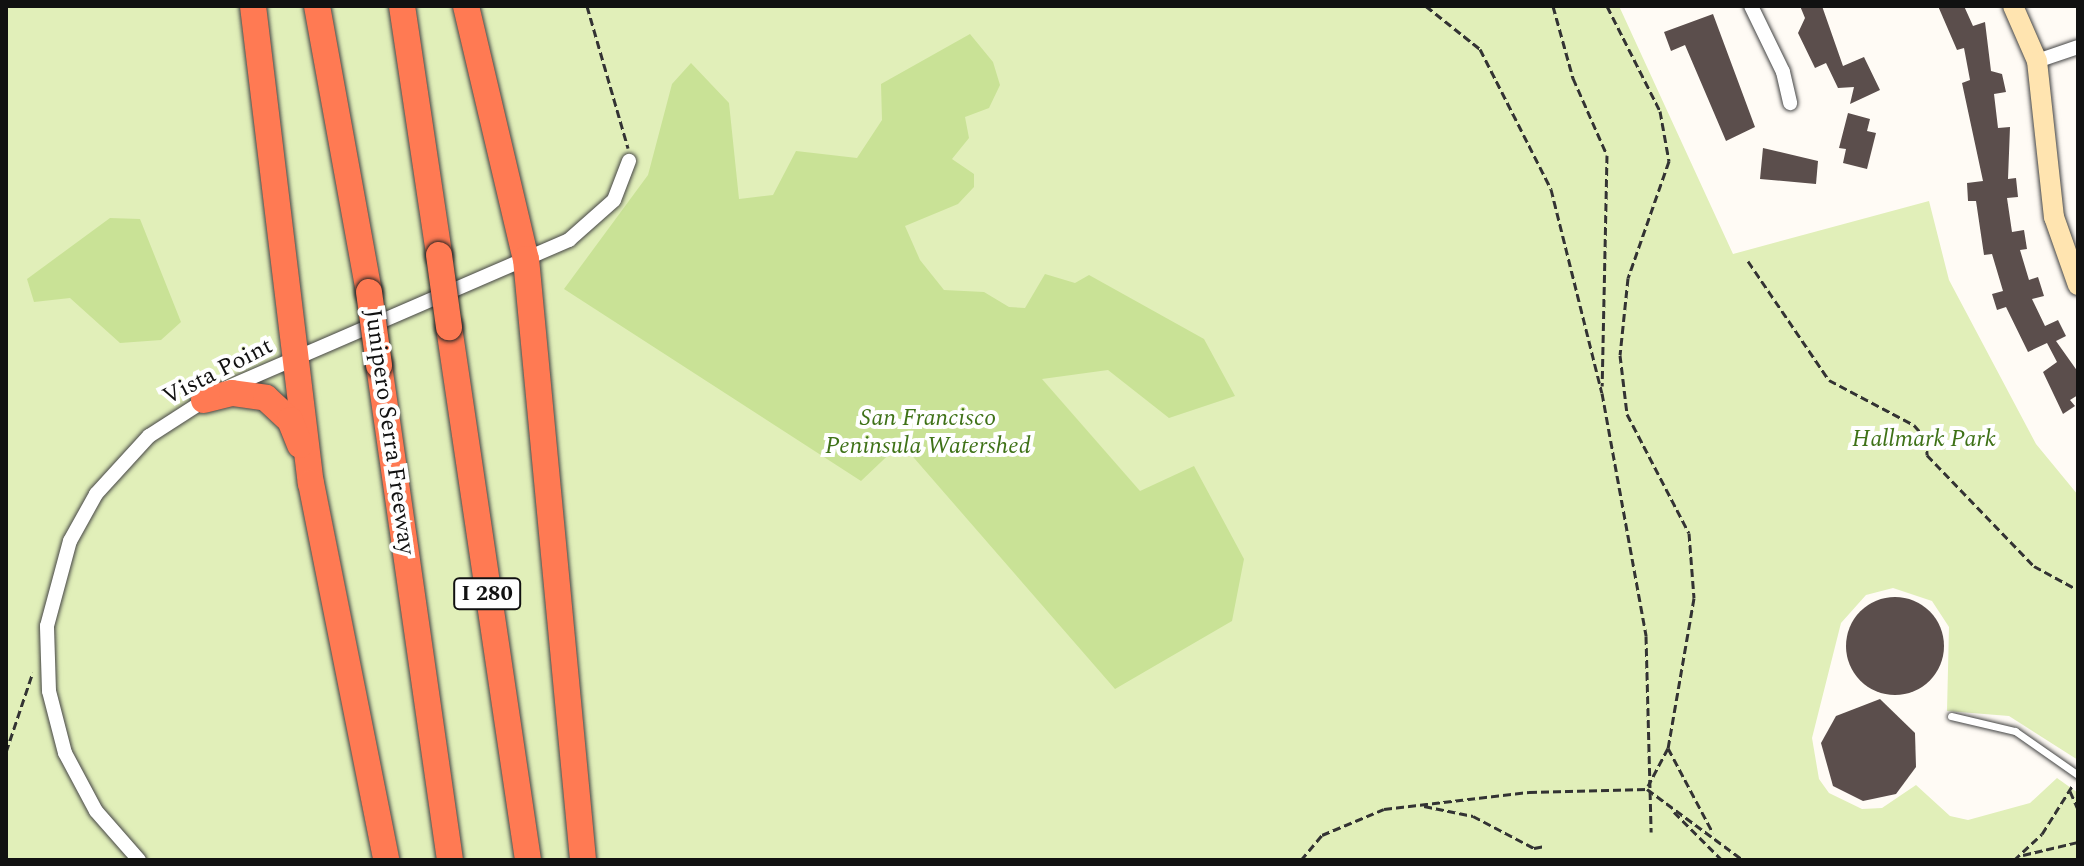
<!DOCTYPE html>
<html>
<head>
<meta charset="utf-8">
<style>
  body { margin:0 }
  #map { position:relative; width:2084px; height:866px; overflow:hidden; background:#fffbf5; font-family:Spectral,serif }
  div>[style] { position:absolute }
  .green>* { inset:0; background:#e1efb9 }
  .forest>* { inset:0; background:#c9e296 }
  .building>* { inset:0; background:#5b4e4c }
  .round { border-radius:50% }
  .path>* { height:3px; margin-top:-1.5px; transform-origin:0; background:repeating-linear-gradient(90deg,#333 0 8px,transparent 0 12px) }
  .roads { filter:drop-shadow(0 0 2px #444) drop-shadow(0 0 2px #444) }
  .lane>* { height:7px; margin:-3.5px; padding:0 3.5px; transform-origin:3.5px; border-radius:3.5px; background:#fff }
  .street>* { height:14px; margin:-7px; padding:0 7px; transform-origin:7px; border-radius:7px; background:#fff }
  .secondary>* { height:20px; margin:-10px; padding:0 10px; transform-origin:10px; border-radius:10px; background:#ffe4b0 }
  .highway>* { height:26px; margin:-13px; padding:0 13px; transform-origin:13px; border-radius:13px; background:#ff7a53 }
  .bridges { filter:drop-shadow(0 0 2px #222) drop-shadow(0 0 2px #222) }
  .highway-bridge>* { height:26px; margin:-13px; padding:0 13px; transform-origin:13px; border-radius:13px; background:#ff7a53 }
  span { translate:-50% -50%; white-space:nowrap; text-align:center; line-height:1.15; -webkit-text-stroke:8px #fff; paint-order:stroke }
  .shield-label span { padding:2px 6px; background:#fff; border:2px solid; border-radius:6px; -webkit-text-stroke-width:0 }
  .shield-label { font-size:22px; color:#111; font-weight:700 }
  .street-label { font-size:24px; color:#111 }
  .park-label { font-size:24px; color:#3f7218; font-style:italic }
  .frame { position:absolute; inset:0; border:8px solid #111; pointer-events:none }
</style>
</head>
<body>
<div id="map">
  <div class="green">
    <i style="clip-path:polygon(6px 6px,1619px 6px,1733px 254px,1929px 201px,1949px 280px,2036px 444px,2078px 495px,2078px 760px,2009px 716px,1947px 711px,1949px 627px,1932px 601px,1893px 588px,1866px 595px,1841px 623px,1812px 738px,1819px 779px,1829px 793px,1862px 809px,1882px 808px,1916px 785px,1950px 816px,1968px 820px,2030px 803px,2057px 778px,2078px 793px,2078px 860px,6px 860px)"></i>
  </div>
  <div class="forest">
    <i style="clip-path:polygon(970px 34px,993px 62px,1000px 85px,989px 108px,965px 117px,969px 138px,952px 159px,974px 174px,974px 187px,958px 204px,905px 226px,920px 260px,944px 290px,984px 292px,1009px 307px,1025px 308px,1045px 274px,1075px 283px,1089px 275px,1204px 339px,1235px 396px,1169px 418px,1108px 370px,1042px 379px,1140px 491px,1194px 466px,1244px 559px,1232px 621px,1115px 689px,901px 443px,861px 481px,564px 289px,648px 175px,672px 84px,691px 63px,729px 103px,739px 199px,773px 195px,796px 151px,857px 158px,882px 120px,881px 84px)"></i>
    <i style="clip-path:polygon(110px 218px,140px 219px,181px 322px,161px 340px,120px 343px,70px 298px,34px 302px,27px 279px)"></i>
  </div>
  <div class="building">
    <i style="clip-path:polygon(1800px 6px,1822px 6px,1843px 66px,1864px 57px,1880px 90px,1850px 104px,1854px 87px,1838px 88px,1826px 63px,1815px 68px,1798px 33px,1805px 18px)"></i>
    <i style="clip-path:polygon(1938px 6px,1964px 6px,1973px 26px,1985px 22px,1991px 71px,2002px 74px,2006px 92px,1994px 94px,1998px 128px,2010px 127px,2008px 179px,2016px 178px,2018px 197px,2007px 198px,2012px 232px,2024px 230px,2027px 249px,2020px 250px,2029px 280px,2038px 277px,2044px 296px,2032px 299px,2045px 326px,2058px 320px,2066px 336px,2056px 341px,2078px 372px,2078px 395px,2070px 400px,2075px 406px,2063px 414px,2043px 372px,2057px 362px,2047px 343px,2028px 352px,2006px 307px,1997px 310px,1992px 294px,2003px 291px,1992px 254px,1984px 255px,1976px 201px,1968px 201px,1967px 183px,1983px 181px,1962px 83px,1970px 80px,1964px 48px,1957px 50px)"></i>
    <i style="clip-path:polygon(1713px 14px,1755px 127px,1726px 141px,1685px 45px,1671px 51px,1664px 32px)"></i>
    <i style="clip-path:polygon(1848px 113px,1870px 119px,1867px 131px,1876px 133px,1867px 169px,1843px 163px,1846px 149px,1839px 148px)"></i>
    <i style="clip-path:polygon(1763px 148px,1818px 161px,1816px 184px,1760px 179px)"></i>
    <i class="round" style="left:1846px;top:597px;width:98px;height:98px"></i>
    <i style="clip-path:polygon(1880px 699px,1915px 733px,1916px 767px,1896px 794px,1863px 801px,1833px 786px,1821px 743px,1836px 716px)"></i>
  </div>
  <div class="path">
    <i style="left:587px;top:6px;width:148px;rotate:73.9deg"></i>
    <i style="left:1426px;top:6px;width:69px;rotate:38.5deg"></i>
    <i style="left:1480px;top:49px;width:157px;rotate:63.1deg"></i>
    <i style="left:1551px;top:189px;width:210px;rotate:76deg"></i>
    <i style="left:1602px;top:393px;width:247px;rotate:79.7deg"></i>
    <i style="left:1646px;top:636px;width:196px;rotate:88.5deg"></i>
    <i style="left:1553px;top:6px;width:75px;rotate:74.5deg"></i>
    <i style="left:1573px;top:78px;width:84px;rotate:66.2deg"></i>
    <i style="left:1607px;top:155px;width:231px;rotate:91.2deg"></i>
    <i style="left:1607px;top:6px;width:118px;rotate:63.2deg"></i>
    <i style="left:1660px;top:111px;width:51px;rotate:79.8deg"></i>
    <i style="left:1669px;top:161px;width:124px;rotate:109.3deg"></i>
    <i style="left:1628px;top:278px;width:77px;rotate:95.9deg"></i>
    <i style="left:1620px;top:355px;width:59px;rotate:83.2deg"></i>
    <i style="left:1627px;top:414px;width:134px;rotate:62.5deg"></i>
    <i style="left:1689px;top:533px;width:65px;rotate:85.6deg"></i>
    <i style="left:1694px;top:598px;width:152px;rotate:99.8deg"></i>
    <i style="left:1668px;top:748px;width:43px;rotate:117.8deg"></i>
    <i style="left:1748px;top:261px;width:144px;rotate:55.8deg"></i>
    <i style="left:1829px;top:380px;width:96px;rotate:27.9deg"></i>
    <i style="left:1914px;top:425px;width:18px;rotate:49deg"></i>
    <i style="left:1926px;top:439px;width:16px;rotate:86deg"></i>
    <i style="left:1927px;top:455px;width:154px;rotate:46.1deg"></i>
    <i style="left:2034px;top:566px;width:50px;rotate:28.6deg"></i>
    <i style="left:1668px;top:748px;width:96px;rotate:62.1deg"></i>
    <i style="left:6px;top:752px;width:84px;rotate:-71.4deg"></i>
    <i style="left:2070px;top:791px;width:20px;rotate:66deg"></i>
    <i style="left:1424px;top:806px;width:50px;rotate:11.5deg"></i>
    <i style="left:1473px;top:816px;width:69px;rotate:27.7deg"></i>
    <i style="left:1534px;top:848px;width:11px;rotate:-10deg"></i>
    <i style="left:1674px;top:812px;width:68px;rotate:45deg"></i>
    <i style="left:2023px;top:855px;width:57px;rotate:-13.3deg"></i>
    <i style="left:1301px;top:860px;width:33px;rotate:-50deg"></i>
    <i style="left:1322px;top:835px;width:67px;rotate:-22.8deg"></i>
    <i style="left:1384px;top:809px;width:146px;rotate:-6.7deg"></i>
    <i style="left:1529px;top:792px;width:118px;rotate:-1.5deg"></i>
    <i style="left:1647px;top:789px;width:119px;rotate:36.5deg"></i>
    <i style="left:2014px;top:860px;width:38px;rotate:-43deg"></i>
    <i style="left:2042px;top:834px;width:60px;rotate:-57.9deg"></i>
  </div>
  <div class="roads">
    <div class="lane">
      <i style="left:1951px;top:716px;width:66px;rotate:13.2deg"></i>
      <i style="left:2015px;top:731px;width:77px;rotate:34.9deg"></i>
    </div>
    <div class="street">
      <i style="left:1751px;top:6px;width:73px;rotate:64.1deg"></i>
      <i style="left:1783px;top:72px;width:32px;rotate:77deg"></i>
      <i style="left:2037px;top:61px;width:43px;rotate:-18.9deg"></i>
      <i style="left:227px;top:388px;width:373px;rotate:-23.4deg"></i>
      <i style="left:569px;top:240px;width:60px;rotate:-41.6deg"></i>
      <i style="left:614px;top:200px;width:42px;rotate:-69deg"></i>
      <i style="left:139px;top:860px;width:65px;rotate:-131.3deg"></i>
      <i style="left:96px;top:811px;width:66px;rotate:-118.1deg"></i>
      <i style="left:65px;top:753px;width:64px;rotate:-104.5deg"></i>
      <i style="left:49px;top:691px;width:65px;rotate:-91.8deg"></i>
      <i style="left:47px;top:626px;width:88px;rotate:-74.9deg"></i>
      <i style="left:70px;top:541px;width:54px;rotate:-61deg"></i>
      <i style="left:96px;top:494px;width:79px;rotate:-47.6deg"></i>
      <i style="left:149px;top:436px;width:70px;rotate:-32.8deg"></i>
    </div>
    <div class="secondary">
      <i style="left:2013px;top:6px;width:60px;rotate:66.4deg"></i>
      <i style="left:2037px;top:61px;width:157px;rotate:83.8deg"></i>
      <i style="left:2054px;top:217px;width:72px;rotate:70.6deg"></i>
    </div>
    <div class="highway">
      <i style="left:253px;top:6px;width:481px;rotate:83.1deg"></i>
      <i style="left:311px;top:483px;width:384px;rotate:78.7deg"></i>
      <i style="left:317px;top:6px;width:291px;rotate:79.7deg"></i>
      <i style="left:402px;top:6px;width:252px;rotate:81.5deg"></i>
      <i style="left:466px;top:6px;width:260px;rotate:76.7deg"></i>
      <i style="left:526px;top:259px;width:604px;rotate:84.58deg"></i>
      <i style="left:449px;top:327px;width:539px;rotate:81.57deg"></i>
      <i style="left:379px;top:365px;width:500px;rotate:81.84deg"></i>
      <i style="left:204px;top:400px;width:29px;rotate:-14deg"></i>
      <i style="left:232px;top:393px;width:34px;rotate:8deg"></i>
      <i style="left:266px;top:398px;width:33px;rotate:43deg"></i>
      <i style="left:290px;top:420px;width:27px;rotate:68deg"></i>
    </div>
  </div>
  <div class="bridges">
    <div class="highway-bridge">
      <i style="left:439px;top:255px;width:73px;rotate:82.1deg"></i>
      <i style="left:369px;top:292px;width:74px;rotate:82.2deg"></i>
    </div>
  </div>
  <div class="shield-label">
    <span style="left:487px;top:594px">I 280</span>
  </div>
  <div class="street-label">
    <span style="left:218px;top:372px;rotate:-27deg">Vista Point</span>
    <span style="left:389px;top:432px;rotate:82deg">Junipero Serra Freeway</span>
  </div>
  <div class="park-label">
    <span style="left:928px;top:433px">San Francisco<br>Peninsula Watershed</span>
    <span style="left:1924px;top:440px">Hallmark Park</span>
  </div>
  <div class="frame"></div>
</div>
</body>
</html>
